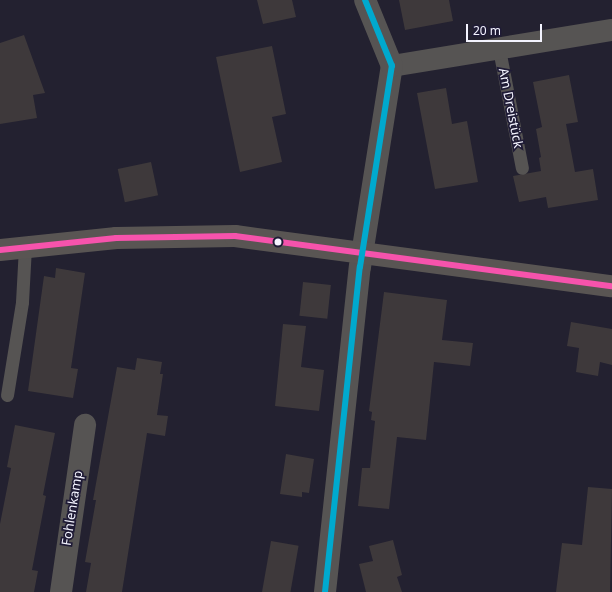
<!DOCTYPE html>
<html>
<head>
<meta charset="utf-8">
<style>
  body { margin:0 }
  #map { position:relative; width:612px; height:592px; overflow:hidden; background:#232130; font-family:"Noto Sans",sans-serif }
  div>[style] { position:absolute }
  .building>* { inset:0; background:#3e393b; transform-origin:0 0 }
  .lane>* { height:13px; margin:-6.5px; padding:0 6.5px; transform-origin:6.5px; border-radius:6.5px; background:#565453 }
  .street>* { height:22px; margin:-11px; padding:0 11px; transform-origin:11px; border-radius:11px; background:#565453 }
  .secondary>* { height:22px; margin:-11px; padding:0 11px; transform-origin:11px; border-radius:11px; background:#595553 }
  .bus-1>* { height:6px; margin:-3px; padding:0 3px; transform-origin:3px; border-radius:3px; background:#f653ac }
  .bus-2>* { height:6px; margin:-3px; padding:0 3px; transform-origin:3px; border-radius:3px; background:#00a9ce }
  .dots>* { width:11px; height:11px; translate:-50% -50%; box-sizing:border-box; border:2px solid #1f1b36; border-radius:50% }
  span { translate:-50% -50%; white-space:nowrap; text-align:center; line-height:1.15; -webkit-text-stroke:3.5px #1f1b36; paint-order:stroke }
  .street-label { font-size:13px; color:#f4f4ff }
  .scale { position:absolute; left:466px; top:24px; width:76px; height:18px; box-sizing:border-box; border:2px solid #f4f4ff; border-top:0; padding-left:5px; font-size:12px; line-height:14px; white-space:nowrap; color:#f4f4ff; -webkit-text-stroke:3px #1f1b36; paint-order:stroke }
</style>
</head>
<body>
<div id="map">
  <div class="building">
    <i style="clip-path:polygon(257px 0,292px 0,296px 17px,263px 24px)"></i>
    <i style="clip-path:polygon(399px 0,449px 0,453px 21px,405px 30px)"></i>
    <i style="clip-path:polygon(24px 35px,45px 93px,33px 95px,37px 118px,0 124px,0 43px)"></i>
    <i style="clip-path:polygon(272px 46px,286px 114px,272px 117px,282px 162px,240px 172px,216px 57px)"></i>
    <i style="clip-path:polygon(569px 75px,578px 122px,566px 124px,575px 172px,593px 169px,598px 200px,548px 208px,546px 197px,519px 202px,513px 176px,541px 171px,539px 158px,541px 157px,536px 129px,542px 127px,533px 82px)"></i>
    <i style="clip-path:polygon(446px 88px,452px 124px,467px 121px,478px 182px,435px 189px,417px 93px)"></i>
    <i style="left:151px;top:162px;width:34px;height:34px;rotate:78deg"></i>
    <i style="clip-path:polygon(56px 268px,85px 273px,71px 368px,78px 369px,73px 398px,28px 391px,44px 276px,55px 278px)"></i>
    <i style="left:303px;top:282px;width:28px;height:34px;rotate:6deg"></i>
    <i style="clip-path:polygon(384px 292px,447px 300px,442px 340px,473px 343px,470px 366px,434px 362px,426px 440px,397px 437px,389px 509px,358px 506px,362px 468px,370px 468px,375px 421px,371px 420px,372px 412px,369px 411px)"></i>
    <i style="clip-path:polygon(571px 322px,612px 329px,612px 365px,600px 362px,598px 376px,576px 372px,579px 348px,567px 346px)"></i>
    <i style="clip-path:polygon(283px 324px,306px 326px,301px 367px,324px 370px,319px 411px,275px 406px)"></i>
    <i style="clip-path:polygon(137px 358px,162px 362px,160px 374px,163px 374px,157px 415px,168px 416px,165px 436px,147px 433px,122px 592px,86px 592px,91px 563px,85px 562px,96px 500px,93px 500px,117px 367px,135px 370px)"></i>
    <i style="clip-path:polygon(15px 425px,55px 433px,43px 495px,46px 496px,32px 570px,38px 571px,34px 592px,0 592px,0 524px,11px 468px,7px 467px)"></i>
    <i style="clip-path:polygon(286px 454px,314px 459px,309px 493px,302px 492px,302px 497px,280px 494px)"></i>
    <i style="clip-path:polygon(588px 487px,612px 489px,610px 592px,556px 592px,562px 543px,582px 545px)"></i>
    <i style="clip-path:polygon(393px 540px,402px 575px,397px 577px,402px 592px,366px 592px,359px 564px,373px 561px,369px 546px)"></i>
    <i style="left:271px;top:541px;width:28px;height:52px;rotate:10deg"></i>
  </div>
  <div class="lane">
    <i style="left:499px;top:49px;width:121px;rotate:79.1deg"></i>
    <i style="left:7px;top:395px;width:94px;rotate:-80.8deg"></i>
    <i style="left:22px;top:302px;width:55px;rotate:-86.9deg"></i>
  </div>
  <div class="street">
    <i style="left:392px;top:66px;width:223px;rotate:-9.3deg"></i>
    <i style="left:61px;top:592px;width:169px;rotate:-81.8deg"></i>
    <i style="left:325px;top:592px;width:327px;rotate:-83.9deg"></i>
    <i style="left:360px;top:267px;width:204px;rotate:-81deg"></i>
    <i style="left:392px;top:66px;width:71px;rotate:-112.2deg"></i>
  </div>
  <div class="secondary">
    <i style="left:0;top:250px;width:117px;rotate:-5.9deg"></i>
    <i style="left:116px;top:238px;width:119px;rotate:-1deg"></i>
    <i style="left:235px;top:236px;width:380px;rotate:7.6deg"></i>
  </div>
  <div class="bus-1">
    <i style="left:0;top:250px;width:117px;rotate:-5.9deg"></i>
    <i style="left:116px;top:238px;width:119px;rotate:-1deg"></i>
    <i style="left:235px;top:236px;width:380px;rotate:7.6deg"></i>
  </div>
  <div class="bus-2">
    <i style="left:325px;top:592px;width:327px;rotate:-83.9deg"></i>
    <i style="left:360px;top:267px;width:204px;rotate:-81deg"></i>
    <i style="left:392px;top:66px;width:71px;rotate:-112.2deg"></i>
  </div>
  <div class="dots">
    <i style="left:278px;top:242px;background:#f4f4ff"></i>
  </div>
  <div class="street-label">
    <span style="left:511px;top:108px;rotate:79deg">Am Dreistück</span>
    <span style="left:72px;top:508px;rotate:-81deg">Fohlenkamp</span>
  </div>
  <div class="scale">20 m</div>
</div>
</body>
</html>
